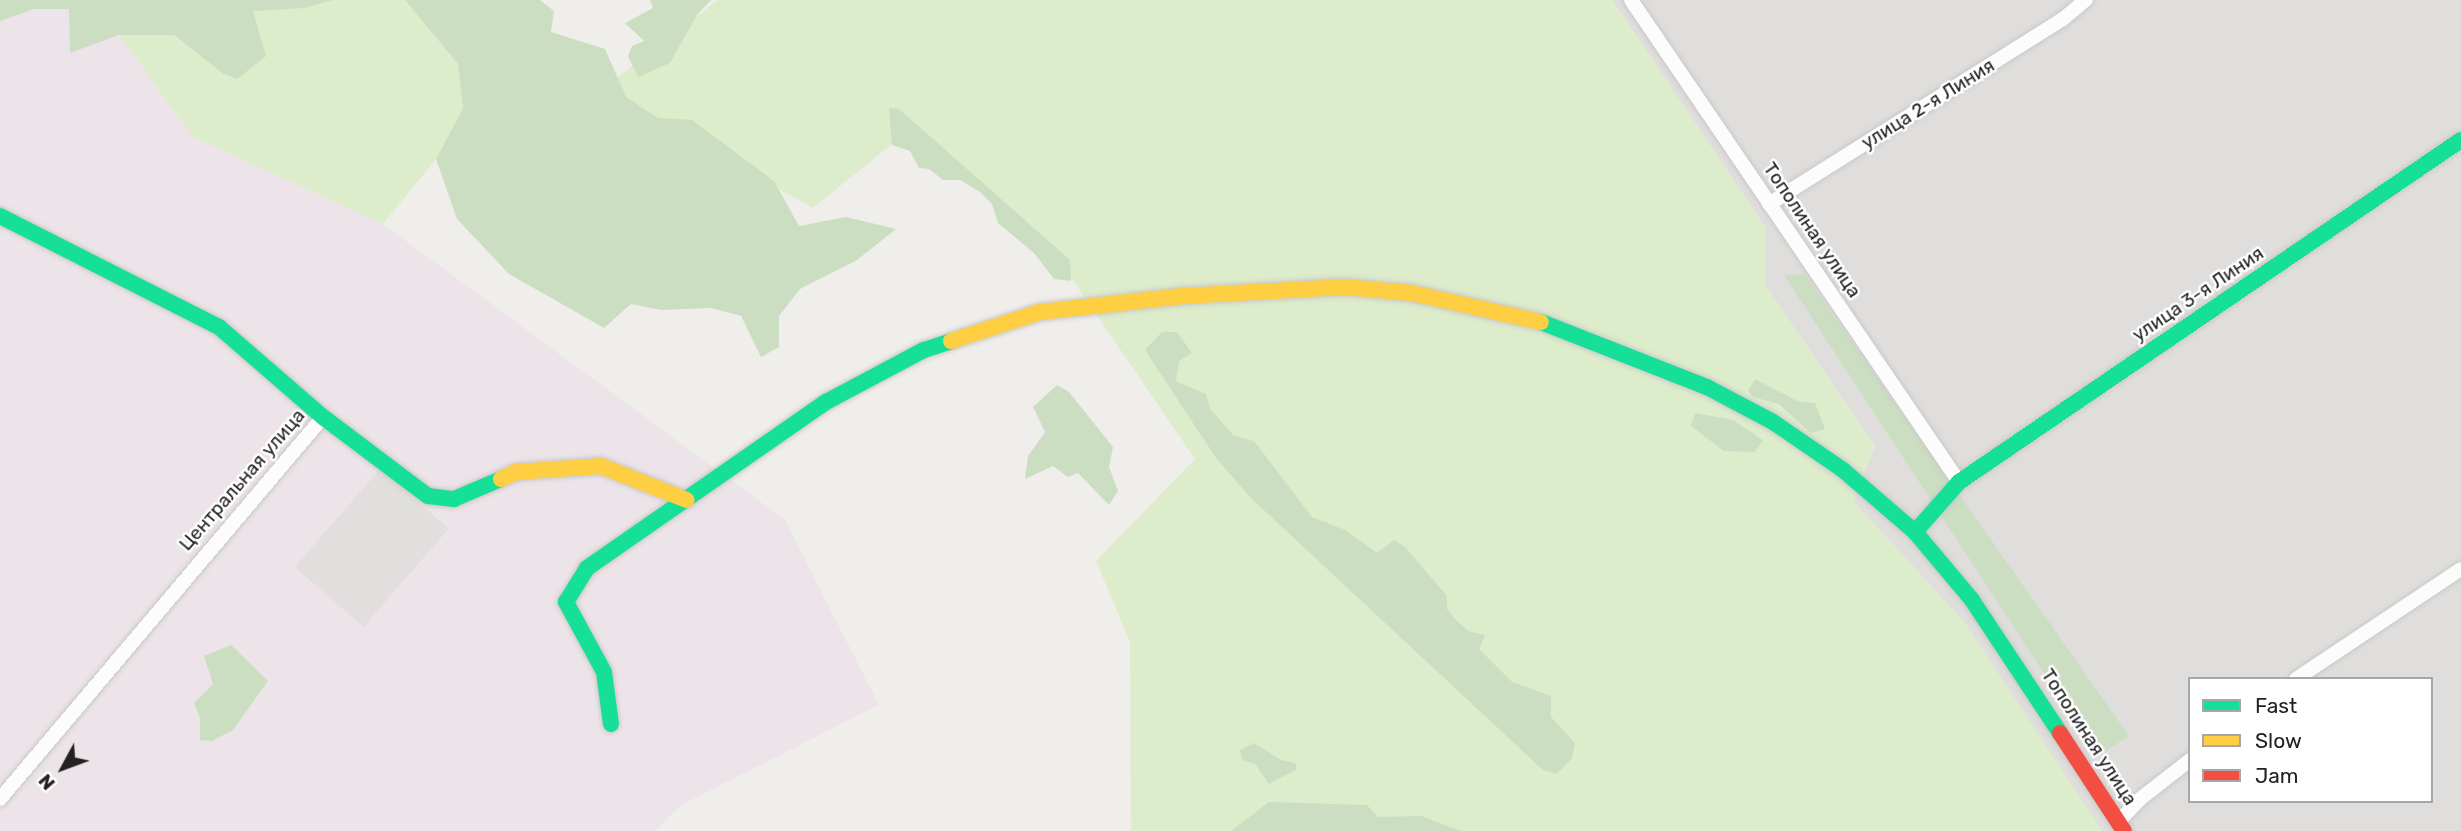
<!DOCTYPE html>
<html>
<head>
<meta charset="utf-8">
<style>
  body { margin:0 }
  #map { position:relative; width:2461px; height:831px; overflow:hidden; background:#f0eeeb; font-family:Rubik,sans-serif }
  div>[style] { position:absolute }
  .residential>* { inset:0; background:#dfdedc }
  .industrial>* { inset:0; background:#ede4e9 }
  .grass>* { inset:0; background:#ddeccb }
  .forest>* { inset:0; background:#cbdec1 }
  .parking>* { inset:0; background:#e0dfde; transform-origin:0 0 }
  .roads { filter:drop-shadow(0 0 2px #c9c8c7) drop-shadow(0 0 2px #c9c8c7) }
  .street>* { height:14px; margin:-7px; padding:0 7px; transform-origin:7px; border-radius:7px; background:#fdfcfc }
  .fast>* { height:16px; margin:-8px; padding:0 8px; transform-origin:8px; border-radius:8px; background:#16e098 }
  .slow>* { height:16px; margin:-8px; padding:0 8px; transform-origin:8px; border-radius:8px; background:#ffcf43 }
  .jam>* { height:16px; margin:-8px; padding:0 8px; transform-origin:8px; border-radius:8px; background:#f24e42 }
  span { translate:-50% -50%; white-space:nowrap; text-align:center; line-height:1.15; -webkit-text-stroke:5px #fff; paint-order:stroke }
  .street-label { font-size:19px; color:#222 }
  .legend { position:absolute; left:2188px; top:677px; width:245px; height:126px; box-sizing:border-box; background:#fff; border:2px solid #a7a7a7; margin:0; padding:9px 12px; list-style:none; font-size:21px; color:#222 }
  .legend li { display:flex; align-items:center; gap:14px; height:35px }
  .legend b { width:35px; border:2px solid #a7a7a7 }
  .north { position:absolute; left:28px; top:733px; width:70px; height:70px; -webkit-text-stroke:5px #fff; paint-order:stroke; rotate:229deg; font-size:19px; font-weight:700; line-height:28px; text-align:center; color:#222 }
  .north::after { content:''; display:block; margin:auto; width:24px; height:32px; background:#222; clip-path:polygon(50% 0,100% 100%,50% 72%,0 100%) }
</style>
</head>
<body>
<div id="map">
  <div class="residential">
    <i style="clip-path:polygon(evenodd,1612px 0,2461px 0,2461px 831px,2102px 831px,1964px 622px,1853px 501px,1875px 446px,1765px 285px,1765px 227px,1612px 0,2190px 679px,2431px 679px,2431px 801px,2190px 801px,2190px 679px)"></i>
  </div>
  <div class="industrial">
    <i style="clip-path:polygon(0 0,86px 0,119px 35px,193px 137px,383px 224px,785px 520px,879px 705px,683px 804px,655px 831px,0 831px)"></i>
  </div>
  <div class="grass">
    <i style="clip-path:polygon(333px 0,405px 0,458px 64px,463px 108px,436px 159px,383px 224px,193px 137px,119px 35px,174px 35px,222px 73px,253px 10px,305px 8px)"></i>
    <i style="clip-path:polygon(718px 0,1612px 0,1765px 227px,1765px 285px,1875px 446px,1853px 501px,1964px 622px,2102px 831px,1131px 831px,1130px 642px,1096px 561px,1195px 459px,1057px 257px,908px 131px,813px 208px,600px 91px)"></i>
  </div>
  <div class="forest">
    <i style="clip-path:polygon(0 0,333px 0,305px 8px,253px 11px,266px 56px,237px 79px,222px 73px,174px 35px,119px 35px,70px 53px,69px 9px,34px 9px,0 21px)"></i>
    <i style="clip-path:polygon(405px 0,540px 0,554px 11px,551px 32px,605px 49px,626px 97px,658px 118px,692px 120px,774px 181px,799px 226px,846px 217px,896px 229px,857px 260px,800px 289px,779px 316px,779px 347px,761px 357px,741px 316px,711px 308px,661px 310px,631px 304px,604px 328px,509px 274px,457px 219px,436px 159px,463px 108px,458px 64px)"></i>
    <i style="clip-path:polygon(650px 0,711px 0,697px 15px,670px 63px,638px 77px,628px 56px,632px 46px,644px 41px,625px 23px,653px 8px)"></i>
    <i style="clip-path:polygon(889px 108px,899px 109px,1070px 260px,1071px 281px,1054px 279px,1034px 253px,998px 223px,992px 204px,980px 192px,960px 180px,943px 180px,929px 169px,919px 168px,910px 151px,892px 145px)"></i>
    <i style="clip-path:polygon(1804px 274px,2129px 736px,2098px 756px,1784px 275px)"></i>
    <i style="clip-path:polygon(1162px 332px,1177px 332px,1192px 353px,1179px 361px,1176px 381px,1206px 394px,1210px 409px,1234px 436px,1254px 441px,1312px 517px,1345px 530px,1377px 553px,1394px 540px,1405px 547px,1447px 596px,1447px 609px,1455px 619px,1468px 631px,1485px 635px,1479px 649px,1512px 682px,1551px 696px,1551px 717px,1575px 743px,1572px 758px,1557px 774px,1543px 770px,1251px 498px,1216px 458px,1145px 350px)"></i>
    <i style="clip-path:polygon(1755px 379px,1799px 402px,1815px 403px,1825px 429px,1811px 433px,1779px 404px,1753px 397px,1748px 391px)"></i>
    <i style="clip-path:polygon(1057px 385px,1069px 392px,1113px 447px,1109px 467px,1118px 491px,1109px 505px,1078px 473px,1068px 477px,1053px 466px,1025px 479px,1028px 456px,1045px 432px,1033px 407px)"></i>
    <i style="clip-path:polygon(1695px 413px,1733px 420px,1763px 440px,1755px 452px,1724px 451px,1691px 426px)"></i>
    <i style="clip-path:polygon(231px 645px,268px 681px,233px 730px,212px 741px,200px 740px,200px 718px,194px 703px,213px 684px,204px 656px)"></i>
    <i style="clip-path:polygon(1254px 743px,1281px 760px,1295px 763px,1297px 769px,1269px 784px,1255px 764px,1242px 760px,1240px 750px)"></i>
    <i style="clip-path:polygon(1269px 802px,1367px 805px,1378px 817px,1421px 816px,1461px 831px,1231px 831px)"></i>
  </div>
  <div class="parking">
    <i style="left:380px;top:469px;width:91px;height:130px;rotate:41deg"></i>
  </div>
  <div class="roads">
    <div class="street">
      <i style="left:1631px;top:0;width:583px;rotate:55.76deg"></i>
      <i style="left:1769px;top:204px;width:347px;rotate:-32.2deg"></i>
      <i style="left:2063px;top:19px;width:30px;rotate:-40deg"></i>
      <i style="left:2296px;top:679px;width:198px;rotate:-33.7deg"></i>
      <i style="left:0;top:799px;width:500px;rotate:-49.78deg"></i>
      <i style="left:2119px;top:821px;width:30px;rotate:-46deg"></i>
      <i style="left:2140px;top:799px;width:63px;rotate:-38deg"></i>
    </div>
    <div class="fast">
      <i style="left:0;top:216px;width:246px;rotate:26.9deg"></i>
      <i style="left:219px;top:327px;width:138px;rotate:40.9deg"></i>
      <i style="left:323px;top:417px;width:131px;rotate:37deg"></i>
      <i style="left:428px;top:496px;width:26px;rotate:7deg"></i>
      <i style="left:454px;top:499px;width:51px;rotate:-23.1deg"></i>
      <i style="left:1541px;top:322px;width:178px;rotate:21.4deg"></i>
      <i style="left:1707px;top:387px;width:75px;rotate:27.9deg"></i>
      <i style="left:1773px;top:422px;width:85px;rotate:34.4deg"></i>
      <i style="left:1843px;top:470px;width:95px;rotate:40.7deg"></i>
      <i style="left:1915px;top:532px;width:89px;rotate:50deg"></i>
      <i style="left:1972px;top:600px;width:159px;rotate:56.5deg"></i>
      <i style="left:1915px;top:532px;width:67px;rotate:-48.7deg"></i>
      <i style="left:1959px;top:482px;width:607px;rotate:-34.27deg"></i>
      <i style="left:611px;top:724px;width:52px;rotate:-97.7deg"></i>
      <i style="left:604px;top:672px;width:80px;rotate:-118.5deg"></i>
      <i style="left:566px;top:602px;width:40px;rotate:-58deg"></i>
      <i style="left:587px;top:568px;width:291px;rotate:-34.8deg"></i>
      <i style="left:826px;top:402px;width:111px;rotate:-28deg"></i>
      <i style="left:924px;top:350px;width:28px;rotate:-18deg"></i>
    </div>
    <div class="slow">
      <i style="left:951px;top:341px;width:94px;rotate:-18deg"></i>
      <i style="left:1040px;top:312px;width:144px;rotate:-6.4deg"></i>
      <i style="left:1183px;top:296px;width:161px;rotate:-3.2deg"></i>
      <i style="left:1344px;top:287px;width:68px;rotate:5deg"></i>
      <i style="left:1412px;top:293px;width:132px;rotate:12.7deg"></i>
      <i style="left:501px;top:479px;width:17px;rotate:-25deg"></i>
      <i style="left:516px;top:472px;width:85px;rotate:-4deg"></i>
      <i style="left:601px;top:466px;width:92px;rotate:21.6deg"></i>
    </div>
    <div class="jam">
      <i style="left:2060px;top:733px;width:117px;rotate:56.9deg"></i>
    </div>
  </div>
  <div class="street-label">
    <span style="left:1928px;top:104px;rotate:-32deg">улица 2-я Линия</span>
    <span style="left:1812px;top:230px;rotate:56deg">Тополиная улица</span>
    <span style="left:2198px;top:294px;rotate:-34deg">улица 3-я Линия</span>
    <span style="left:242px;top:480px;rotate:-49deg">Центральная улица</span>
    <span style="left:2089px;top:737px;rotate:57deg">Тополиная улица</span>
  </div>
  <ul class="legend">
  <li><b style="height:9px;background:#16e098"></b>Fast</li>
  <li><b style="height:9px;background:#ffcf43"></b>Slow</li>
  <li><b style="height:9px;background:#f24e42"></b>Jam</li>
  </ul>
  <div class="north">N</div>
</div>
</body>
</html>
